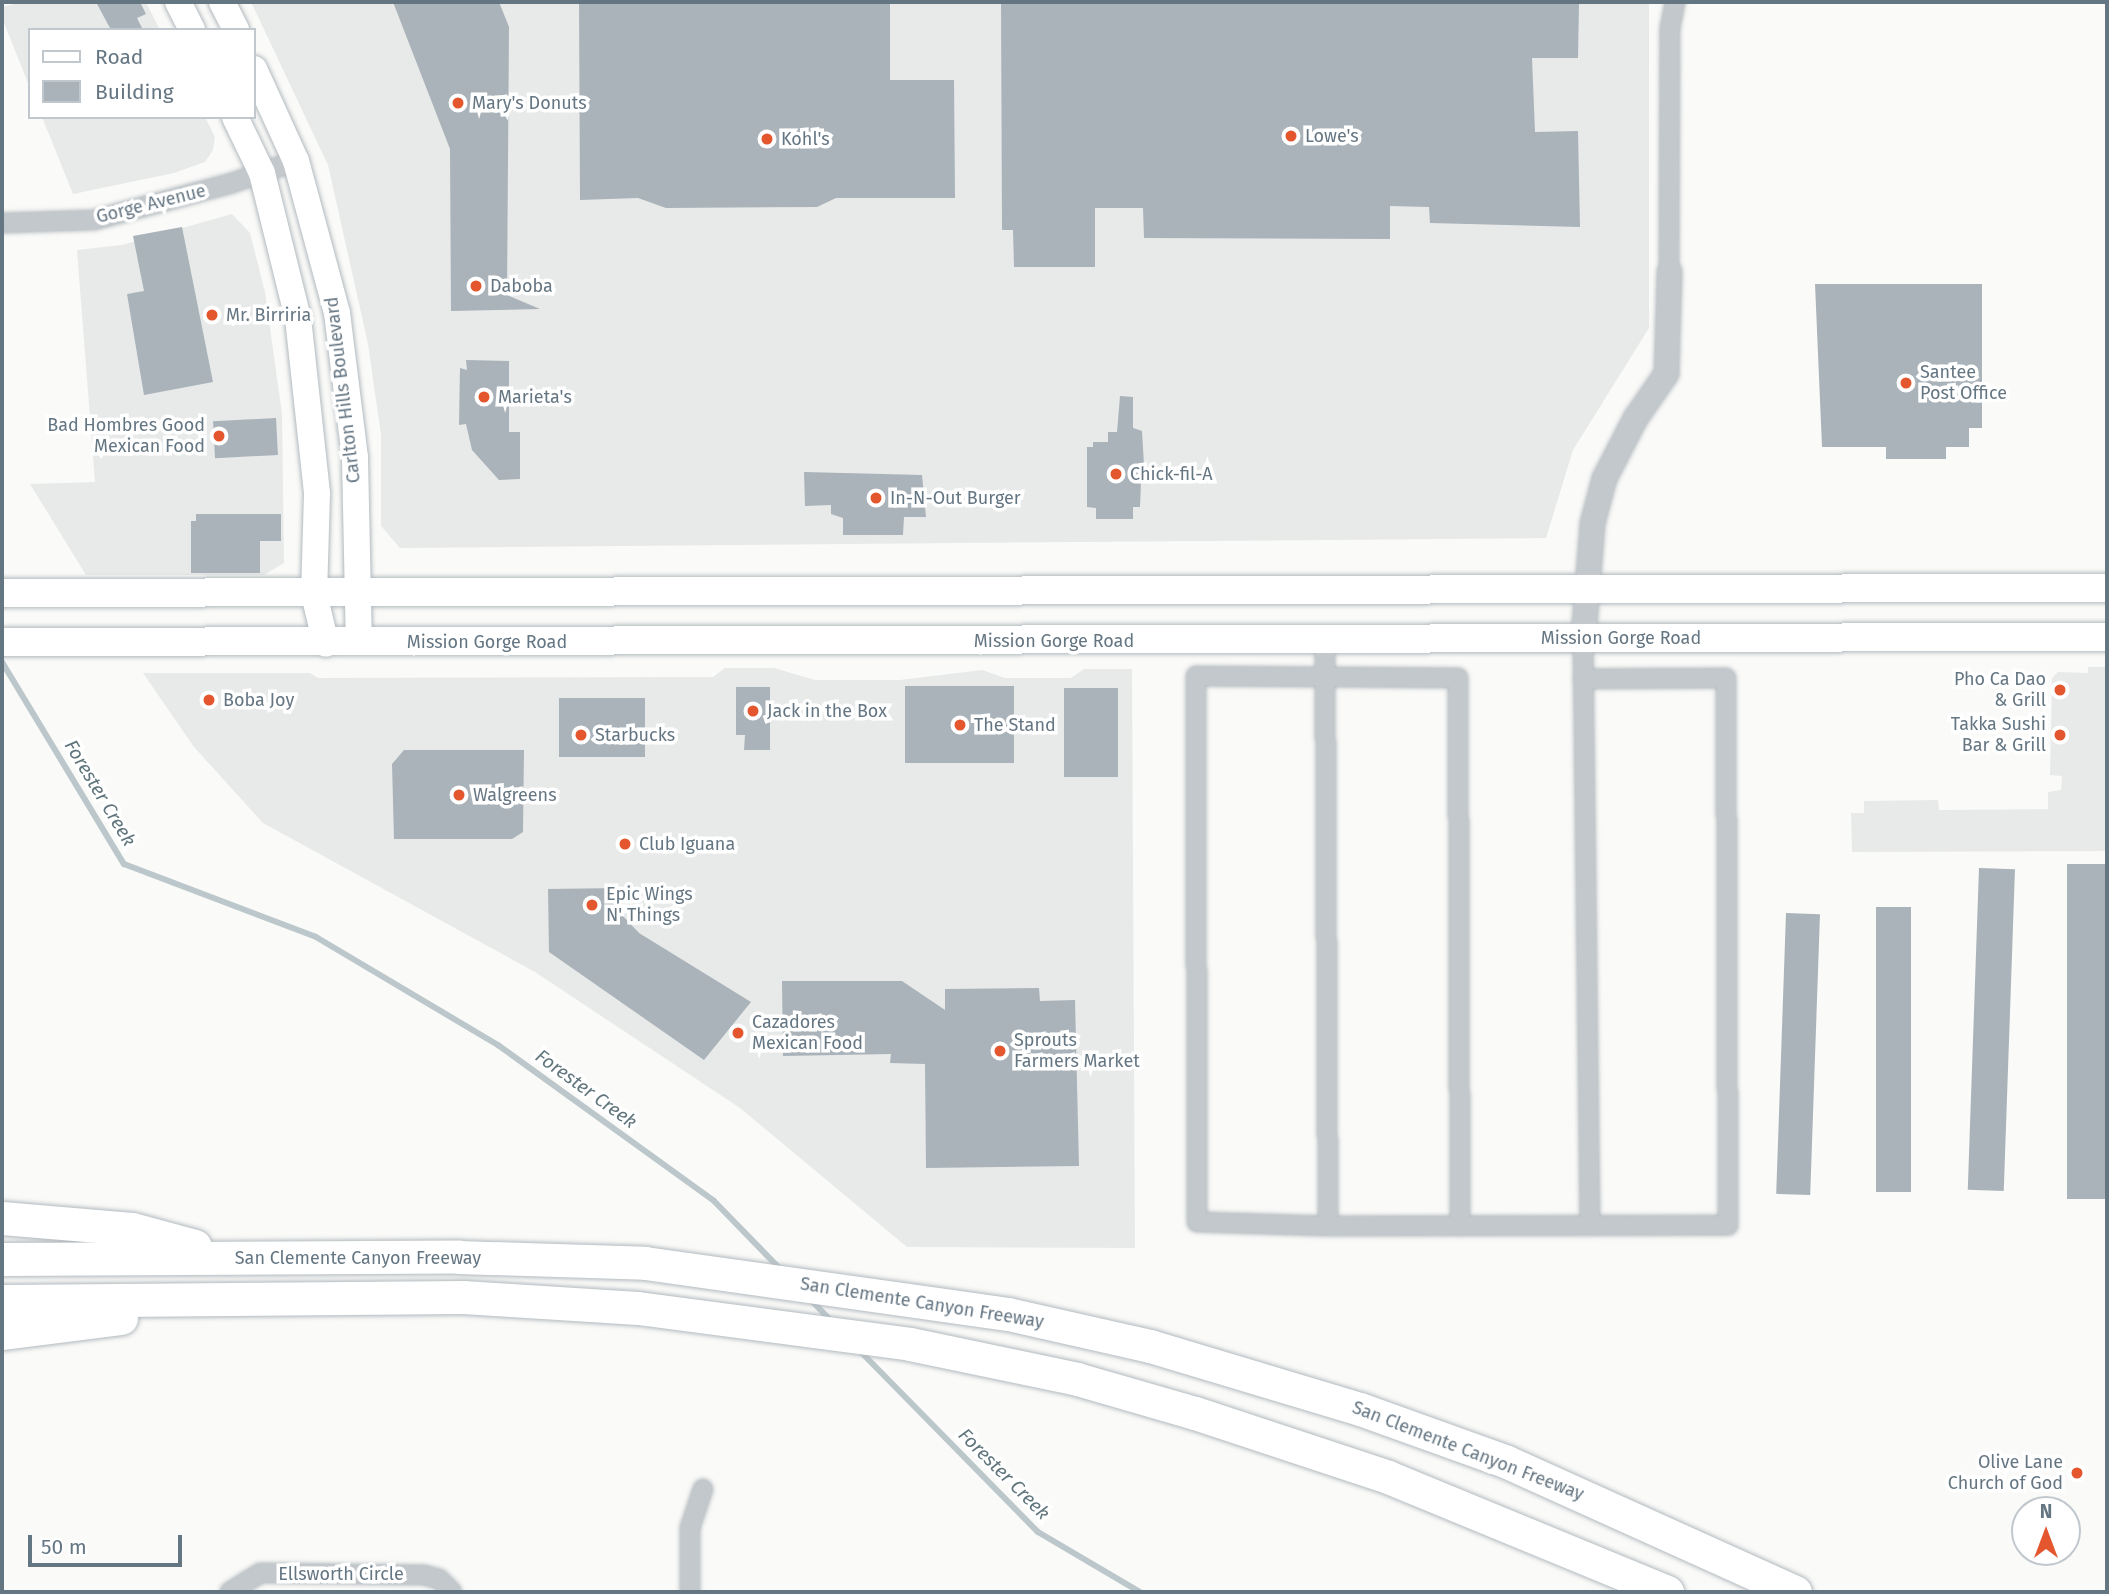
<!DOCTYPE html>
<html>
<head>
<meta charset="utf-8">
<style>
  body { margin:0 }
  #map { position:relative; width:2109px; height:1594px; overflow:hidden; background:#fafaf8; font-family:"Fira Sans",sans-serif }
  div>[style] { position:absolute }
  .built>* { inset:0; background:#e8e9e9 }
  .stream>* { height:6px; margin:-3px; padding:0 3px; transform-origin:3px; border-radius:3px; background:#bbc7cb }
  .building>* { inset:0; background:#aab3b9; transform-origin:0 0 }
  .roads { filter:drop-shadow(0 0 2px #b3babf) drop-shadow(0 0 2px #b3babf) }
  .minor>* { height:18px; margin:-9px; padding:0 9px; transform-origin:9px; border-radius:9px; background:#c3c8cc }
  .tertiary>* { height:23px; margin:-11.5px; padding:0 11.5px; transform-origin:11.5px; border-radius:11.5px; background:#c3c8cc }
  .secondary>* { height:26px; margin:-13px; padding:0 13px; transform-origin:13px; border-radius:13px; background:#fff }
  .primary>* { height:28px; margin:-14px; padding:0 14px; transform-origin:14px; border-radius:14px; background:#fff }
  .motorway>* { height:33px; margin:-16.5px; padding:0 16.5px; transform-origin:16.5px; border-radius:16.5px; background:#fff }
  .dots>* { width:19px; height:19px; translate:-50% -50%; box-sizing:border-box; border:4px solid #fff; border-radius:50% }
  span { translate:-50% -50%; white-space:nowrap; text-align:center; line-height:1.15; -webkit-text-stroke:7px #fff; paint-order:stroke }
  .poi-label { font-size:18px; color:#657683 }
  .left { translate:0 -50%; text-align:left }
  .right { translate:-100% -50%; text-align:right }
  .street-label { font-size:18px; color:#657683 }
  .water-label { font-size:19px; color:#60757c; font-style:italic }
  .frame { position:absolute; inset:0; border:4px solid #657683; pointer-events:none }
  .legend { position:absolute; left:28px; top:28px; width:228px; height:91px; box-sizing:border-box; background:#fff; border:2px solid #c1c8cd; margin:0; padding:9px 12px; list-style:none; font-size:21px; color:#657683 }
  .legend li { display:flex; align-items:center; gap:14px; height:35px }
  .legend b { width:35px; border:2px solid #c1c8cd }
  .north { position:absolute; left:2011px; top:1496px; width:70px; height:70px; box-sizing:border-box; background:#fff; border:2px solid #c1c8cd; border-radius:50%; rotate:0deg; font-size:19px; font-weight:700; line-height:28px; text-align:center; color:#657683 }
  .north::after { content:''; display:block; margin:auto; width:24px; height:32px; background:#e4572e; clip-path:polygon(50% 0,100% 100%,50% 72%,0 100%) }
  .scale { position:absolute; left:28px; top:1535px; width:154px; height:32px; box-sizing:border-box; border:4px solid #657683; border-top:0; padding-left:9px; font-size:21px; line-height:24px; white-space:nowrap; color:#657683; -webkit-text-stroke:5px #fff; paint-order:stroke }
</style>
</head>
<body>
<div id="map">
  <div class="built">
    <i style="clip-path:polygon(23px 2px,146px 2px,160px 30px,30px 30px,30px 88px,2px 18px,2px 7px)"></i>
    <i style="clip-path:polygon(251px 2px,1649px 2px,1649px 328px,1573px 450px,1546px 538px,400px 548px,381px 526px,381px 435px,368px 344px,328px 165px)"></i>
    <i style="clip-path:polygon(42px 117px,205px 117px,215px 137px,213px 150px,205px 162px,174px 173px,73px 194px)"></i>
    <i style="clip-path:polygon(232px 214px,250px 233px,265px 292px,282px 414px,284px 563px,264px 575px,86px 575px,30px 484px,95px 482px,77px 250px,122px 245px)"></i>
    <i style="clip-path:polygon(2088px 667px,2107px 667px,2107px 851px,1852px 852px,1851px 813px,1864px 813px,1864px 801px,1938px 800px,1939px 810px,2048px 809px,2048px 792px,2061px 790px,2062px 776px,2050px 775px,2052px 678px,2058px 672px,2088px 673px)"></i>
    <i style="clip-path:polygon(725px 668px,774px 668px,815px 680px,900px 680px,982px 670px,1005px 678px,1071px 678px,1084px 669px,1132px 669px,1135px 1248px,907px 1247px,740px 1108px,535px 972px,263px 823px,194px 747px,143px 673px,310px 673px,318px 678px,713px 677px)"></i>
  </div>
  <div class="stream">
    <i style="left:2px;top:662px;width:236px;rotate:58.9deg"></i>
    <i style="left:124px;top:864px;width:205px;rotate:20.8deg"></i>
    <i style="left:316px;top:937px;width:212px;rotate:30.7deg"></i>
    <i style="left:498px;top:1045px;width:266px;rotate:35.8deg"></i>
    <i style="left:714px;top:1201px;width:96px;rotate:45.8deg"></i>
    <i style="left:809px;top:1298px;width:30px;rotate:46deg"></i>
    <i style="left:860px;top:1351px;width:254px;rotate:45.5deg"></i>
    <i style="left:1038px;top:1532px;width:118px;rotate:30.5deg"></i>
  </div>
  <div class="building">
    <i style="clip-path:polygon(96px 2px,140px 2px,146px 14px,137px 18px,143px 30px,111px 30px)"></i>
    <i style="clip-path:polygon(393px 2px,499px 2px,509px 27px,507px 295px,540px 309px,451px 311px,450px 149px)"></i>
    <i style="clip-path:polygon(579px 2px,890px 2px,890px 80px,954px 80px,955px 198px,836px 198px,817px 207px,666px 208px,638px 198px,580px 200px)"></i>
    <i style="clip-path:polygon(1001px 2px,1579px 4px,1578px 58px,1532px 58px,1535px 132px,1578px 131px,1580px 227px,1430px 223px,1429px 207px,1390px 206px,1390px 239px,1144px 238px,1143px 208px,1095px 208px,1095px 267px,1014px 267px,1013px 230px,1002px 230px)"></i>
    <i style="clip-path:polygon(182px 227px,213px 382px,144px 395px,127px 294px,144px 291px,133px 236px)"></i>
    <i style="clip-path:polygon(1815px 284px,1982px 284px,1982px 428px,1969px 428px,1969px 447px,1946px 447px,1946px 459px,1886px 459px,1886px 447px,1822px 447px)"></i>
    <i style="clip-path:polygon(466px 360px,509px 361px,509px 432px,520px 432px,520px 479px,499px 480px,472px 450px,466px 424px,459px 425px,460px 368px,467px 370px)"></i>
    <i style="clip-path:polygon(1120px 396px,1133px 397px,1133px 428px,1142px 431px,1145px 482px,1141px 482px,1140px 507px,1133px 507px,1133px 519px,1096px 519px,1096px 508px,1087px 507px,1087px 447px,1093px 447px,1093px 442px,1108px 442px,1108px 432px,1117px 432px)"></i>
    <i style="left:276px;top:418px;width:37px;height:63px;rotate:87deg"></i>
    <i style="clip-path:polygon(804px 472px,922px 475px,926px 517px,904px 517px,903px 535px,843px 535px,843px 518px,831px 514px,831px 505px,805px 506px)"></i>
    <i style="clip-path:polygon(196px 514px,281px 514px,281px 541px,260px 541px,260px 573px,191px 573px,191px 521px,196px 521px)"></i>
    <i style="left:1014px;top:686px;width:77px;height:109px;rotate:90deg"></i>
    <i style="clip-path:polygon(736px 687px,770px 687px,770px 750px,744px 750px,745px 735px,736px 735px)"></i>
    <i style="left:1064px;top:688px;width:54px;height:89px"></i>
    <i style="left:559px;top:698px;width:86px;height:59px"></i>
    <i style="clip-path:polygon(404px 750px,524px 750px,523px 832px,512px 839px,394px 839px,392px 764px)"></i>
    <i style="left:2067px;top:864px;width:38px;height:335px"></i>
    <i style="left:1979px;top:868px;width:36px;height:322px;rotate:2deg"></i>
    <i style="clip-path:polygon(620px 888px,621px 914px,639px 933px,751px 1002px,704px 1060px,549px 952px,548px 889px)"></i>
    <i style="left:1911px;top:907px;width:285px;height:35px;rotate:90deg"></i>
    <i style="left:1786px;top:913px;width:34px;height:281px;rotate:2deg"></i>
    <i style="clip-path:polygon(782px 981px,902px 981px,945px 1010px,945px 989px,1039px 988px,1040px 1001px,1075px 1000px,1079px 1166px,926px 1168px,925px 1064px,890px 1063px,891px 1054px,783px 1056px)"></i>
  </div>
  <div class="roads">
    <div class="minor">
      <i style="left:2px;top:223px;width:92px;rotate:-1.9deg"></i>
      <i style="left:94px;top:220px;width:143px;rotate:-15deg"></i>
      <i style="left:232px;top:183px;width:68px;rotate:-19deg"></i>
      <i style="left:1669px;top:271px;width:243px;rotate:-89.8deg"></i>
      <i style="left:1670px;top:28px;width:26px;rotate:-79deg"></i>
      <i style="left:1583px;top:638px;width:587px;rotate:89.32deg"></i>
      <i style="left:1325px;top:640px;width:586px;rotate:89.71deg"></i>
      <i style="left:1460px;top:1226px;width:548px;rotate:-90.21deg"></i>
      <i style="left:1458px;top:678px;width:262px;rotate:-179.6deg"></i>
      <i style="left:1196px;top:676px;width:546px;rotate:89.9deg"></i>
      <i style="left:1197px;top:1222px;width:131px;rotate:1.7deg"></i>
      <i style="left:1328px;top:1226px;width:400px;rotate:-0.1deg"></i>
      <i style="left:1728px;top:1225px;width:547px;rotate:-90.21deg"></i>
      <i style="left:1726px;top:678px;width:143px;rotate:179.6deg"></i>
      <i style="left:230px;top:1592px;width:36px;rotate:-32deg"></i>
      <i style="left:261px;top:1573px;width:163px;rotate:0.7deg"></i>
      <i style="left:424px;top:1575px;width:16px;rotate:15deg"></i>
      <i style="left:439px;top:1579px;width:18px;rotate:45deg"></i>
      <i style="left:690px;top:1592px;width:64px;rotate:-90deg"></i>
      <i style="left:690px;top:1528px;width:41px;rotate:-71.6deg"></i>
    </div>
    <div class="tertiary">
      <i style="left:1583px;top:638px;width:115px;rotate:-85.5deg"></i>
      <i style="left:1592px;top:523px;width:47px;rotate:-75.1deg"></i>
      <i style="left:1604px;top:478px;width:68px;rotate:-62.7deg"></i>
      <i style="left:1635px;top:418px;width:55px;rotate:-55.4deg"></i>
      <i style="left:1666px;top:373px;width:102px;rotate:-88.3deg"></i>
    </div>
    <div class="secondary">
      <i style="left:178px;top:2px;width:31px;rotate:63deg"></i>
      <i style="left:222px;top:2px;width:31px;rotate:63deg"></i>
      <i style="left:254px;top:69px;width:101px;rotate:65.5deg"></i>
      <i style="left:296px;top:161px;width:157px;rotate:74.9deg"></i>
      <i style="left:337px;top:313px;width:146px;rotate:82.9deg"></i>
      <i style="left:355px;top:458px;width:184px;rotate:88.8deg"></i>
      <i style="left:235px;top:117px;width:62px;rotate:64.3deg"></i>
      <i style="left:262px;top:173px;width:149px;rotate:76.1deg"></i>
      <i style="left:298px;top:318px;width:177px;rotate:83.8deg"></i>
      <i style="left:317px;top:494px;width:100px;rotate:91.7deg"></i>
      <i style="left:314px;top:594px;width:51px;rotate:76.5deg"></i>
    </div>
    <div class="primary">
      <i style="left:2px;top:593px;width:2105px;rotate:-0.14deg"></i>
      <i style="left:2px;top:642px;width:2105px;rotate:-0.14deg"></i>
    </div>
    <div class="motorway">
      <i style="left:2px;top:1218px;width:130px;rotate:4.8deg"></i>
      <i style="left:132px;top:1229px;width:65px;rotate:15.1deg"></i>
      <i style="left:2px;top:1259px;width:457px;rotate:-0.3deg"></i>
      <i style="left:459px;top:1257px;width:186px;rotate:1.8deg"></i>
      <i style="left:645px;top:1263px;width:367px;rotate:8deg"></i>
      <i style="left:1008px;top:1314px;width:146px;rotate:12.7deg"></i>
      <i style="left:1150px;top:1346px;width:219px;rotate:16.7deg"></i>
      <i style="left:1360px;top:1409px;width:156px;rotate:19.8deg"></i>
      <i style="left:1507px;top:1462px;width:316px;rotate:24.3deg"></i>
      <i style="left:2px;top:1301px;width:461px;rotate:-0.5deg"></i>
      <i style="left:463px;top:1297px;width:175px;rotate:3.6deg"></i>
      <i style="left:638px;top:1308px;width:274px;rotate:7.5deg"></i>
      <i style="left:910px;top:1344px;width:171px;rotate:11.8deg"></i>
      <i style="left:1077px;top:1379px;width:123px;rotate:16.1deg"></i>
      <i style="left:1195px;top:1413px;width:203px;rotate:18.3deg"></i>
      <i style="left:1388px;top:1477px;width:302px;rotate:22.4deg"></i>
      <i style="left:2px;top:1333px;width:120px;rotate:-7.2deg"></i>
    </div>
  </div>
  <div class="dots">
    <i style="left:458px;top:103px;background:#e4572e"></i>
    <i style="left:1291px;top:136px;background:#e4572e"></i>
    <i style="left:767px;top:139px;background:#e4572e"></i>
    <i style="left:476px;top:286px;background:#e4572e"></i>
    <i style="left:212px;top:315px;background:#e4572e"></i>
    <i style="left:1906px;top:383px;background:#e4572e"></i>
    <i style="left:484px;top:397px;background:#e4572e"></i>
    <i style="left:219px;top:436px;background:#e4572e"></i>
    <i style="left:1116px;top:474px;background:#e4572e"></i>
    <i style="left:876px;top:498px;background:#e4572e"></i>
    <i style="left:2060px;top:690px;background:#e4572e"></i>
    <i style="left:209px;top:700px;background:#e4572e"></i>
    <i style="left:753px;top:711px;background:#e4572e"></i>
    <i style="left:960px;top:725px;background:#e4572e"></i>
    <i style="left:581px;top:735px;background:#e4572e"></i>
    <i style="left:2060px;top:735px;background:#e4572e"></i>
    <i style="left:459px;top:795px;background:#e4572e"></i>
    <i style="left:625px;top:844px;background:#e4572e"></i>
    <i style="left:592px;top:905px;background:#e4572e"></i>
    <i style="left:738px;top:1033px;background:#e4572e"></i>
    <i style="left:1000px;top:1051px;background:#e4572e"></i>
    <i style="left:2077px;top:1473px;background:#e4572e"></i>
  </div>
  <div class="poi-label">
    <span class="left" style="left:472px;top:103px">Mary's Donuts</span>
    <span class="left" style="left:1305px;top:136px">Lowe's</span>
    <span class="left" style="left:781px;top:139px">Kohl's</span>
    <span class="left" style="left:490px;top:286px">Daboba</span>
    <span class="left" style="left:226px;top:315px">Mr. Birriria</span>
    <span class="left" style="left:1920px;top:383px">Santee<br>Post Office</span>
    <span class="left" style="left:498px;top:397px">Marieta's</span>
    <span class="right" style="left:205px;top:436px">Bad Hombres Good<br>Mexican Food</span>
    <span class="left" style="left:1130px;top:474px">Chick-fil-A</span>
    <span class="left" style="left:890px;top:498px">In-N-Out Burger</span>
    <span class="right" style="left:2046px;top:690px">Pho Ca Dao<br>&amp; Grill</span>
    <span class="left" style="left:223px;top:700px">Boba Joy</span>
    <span class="left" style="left:767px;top:711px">Jack in the Box</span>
    <span class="left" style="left:974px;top:725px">The Stand</span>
    <span class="right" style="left:2046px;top:735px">Takka Sushi<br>Bar &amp; Grill</span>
    <span class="left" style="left:595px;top:735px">Starbucks</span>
    <span class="left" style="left:473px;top:795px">Walgreens</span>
    <span class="left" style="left:639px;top:844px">Club Iguana</span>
    <span class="left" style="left:606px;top:905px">Epic Wings<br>N' Things</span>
    <span class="left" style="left:752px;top:1033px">Cazadores<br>Mexican Food</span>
    <span class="left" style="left:1014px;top:1051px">Sprouts<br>Farmers Market</span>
    <span class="right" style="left:2063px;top:1473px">Olive Lane<br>Church of God</span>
  </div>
  <div class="street-label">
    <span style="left:151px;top:204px;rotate:-14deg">Gorge Avenue</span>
    <span style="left:343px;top:390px;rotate:-97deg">Carlton Hills Boulevard</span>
    <span style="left:1621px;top:638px">Mission Gorge Road</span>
    <span style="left:1054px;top:641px">Mission Gorge Road</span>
    <span style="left:487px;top:642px">Mission Gorge Road</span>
    <span style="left:358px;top:1258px">San Clemente Canyon Freeway</span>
    <span style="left:922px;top:1303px;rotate:9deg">San Clemente Canyon Freeway</span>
    <span style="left:1468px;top:1451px;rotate:21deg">San Clemente Canyon Freeway</span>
    <span style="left:341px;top:1574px">Ellsworth Circle</span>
  </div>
  <div class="water-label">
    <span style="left:100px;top:793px;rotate:59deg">Forester Creek</span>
    <span style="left:586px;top:1089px;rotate:36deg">Forester Creek</span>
    <span style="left:1004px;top:1474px;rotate:45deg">Forester Creek</span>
  </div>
  <div class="frame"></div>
  <ul class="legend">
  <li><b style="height:9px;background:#fff"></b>Road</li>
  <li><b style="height:19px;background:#aab3b9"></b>Building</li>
  </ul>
  <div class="north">N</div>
  <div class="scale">50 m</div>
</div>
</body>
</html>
